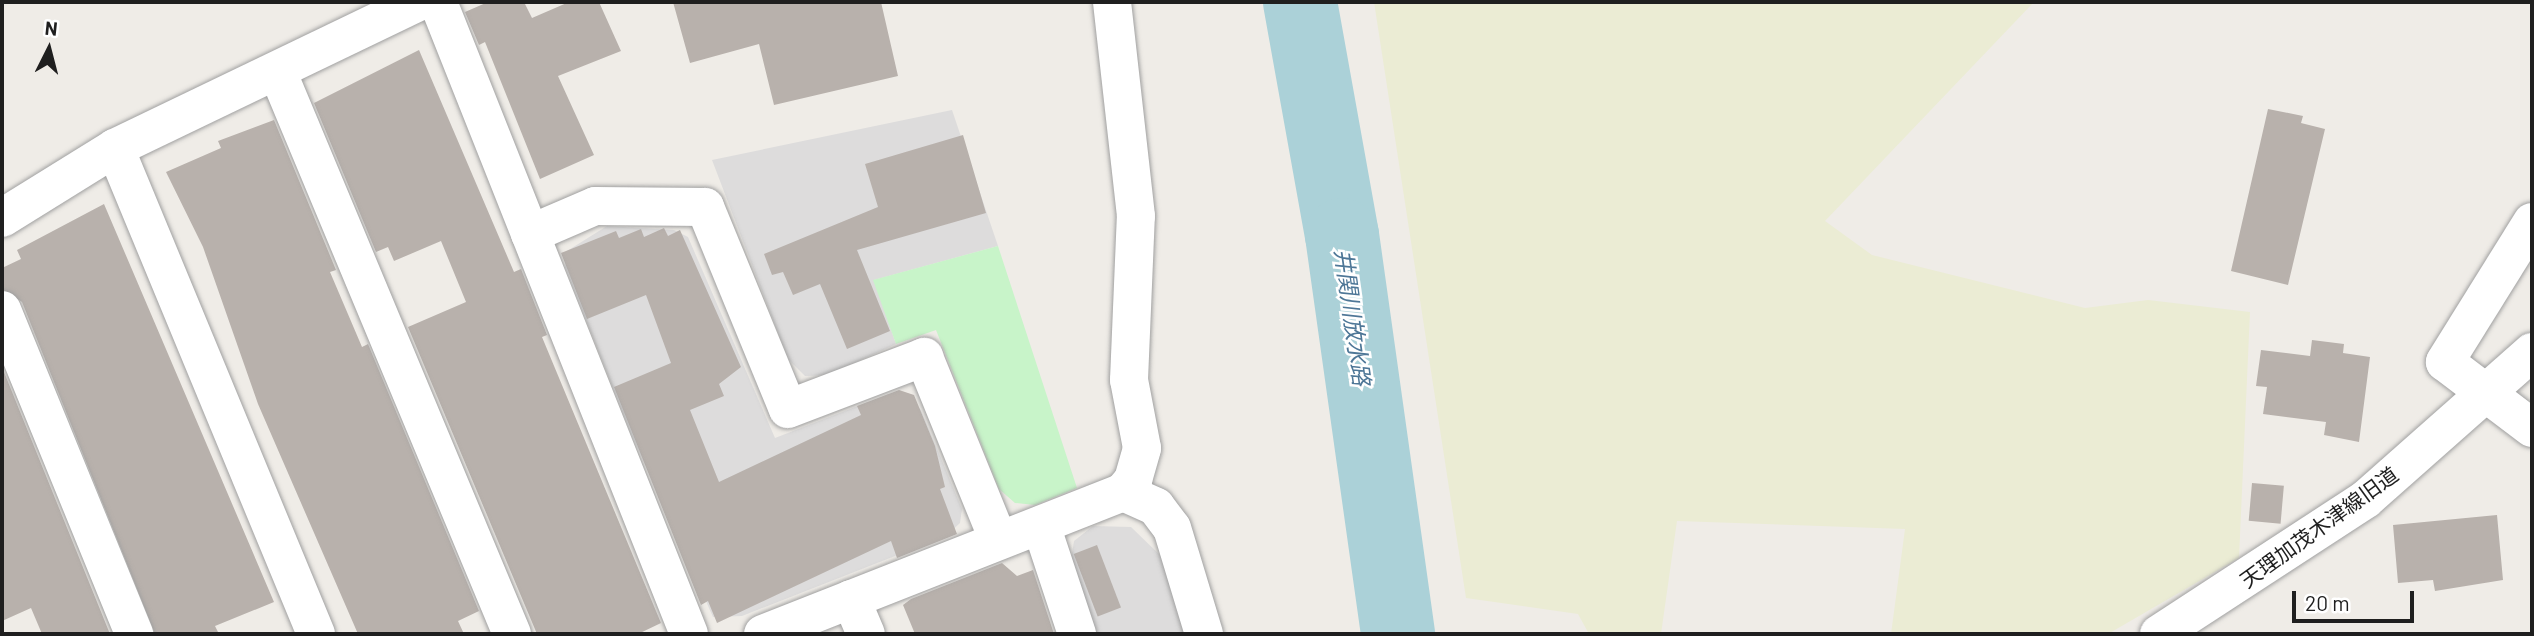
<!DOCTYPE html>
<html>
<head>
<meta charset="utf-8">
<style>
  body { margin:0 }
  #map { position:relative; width:2534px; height:636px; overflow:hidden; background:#efece7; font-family:Barlow,"Noto Sans JP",sans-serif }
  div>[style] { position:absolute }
  .residential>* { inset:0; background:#dddcdc }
  .farmland>* { inset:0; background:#ebecd4 }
  .park>* { inset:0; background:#c8f4c9 }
  .river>* { height:74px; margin:-37px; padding:0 37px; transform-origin:37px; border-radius:37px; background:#abd1d8 }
  .building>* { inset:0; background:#b8b1ac; transform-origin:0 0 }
  .roads { filter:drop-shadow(0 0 2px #a0a0a0) drop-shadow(0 0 2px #a0a0a0) }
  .minor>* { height:38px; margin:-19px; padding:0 19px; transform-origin:19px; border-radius:19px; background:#fff }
  .tertiary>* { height:38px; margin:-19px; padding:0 19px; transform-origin:19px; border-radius:19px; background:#fff }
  span { translate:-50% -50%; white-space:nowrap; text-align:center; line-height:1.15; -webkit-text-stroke:5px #fff; paint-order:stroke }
  .street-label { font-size:21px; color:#1f1f1f }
  .water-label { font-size:23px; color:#4e7797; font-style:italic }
  .frame { position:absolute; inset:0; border:4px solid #1f1f1f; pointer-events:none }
  .north { position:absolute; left:14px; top:14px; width:70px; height:70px; -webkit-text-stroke:5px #fff; paint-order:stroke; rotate:6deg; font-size:19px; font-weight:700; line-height:28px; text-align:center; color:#1f1f1f }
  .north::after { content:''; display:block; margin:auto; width:24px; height:32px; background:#1f1f1f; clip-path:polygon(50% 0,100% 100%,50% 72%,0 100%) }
  .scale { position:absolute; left:2292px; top:591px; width:122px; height:32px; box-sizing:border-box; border:4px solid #1f1f1f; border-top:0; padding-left:9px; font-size:21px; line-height:24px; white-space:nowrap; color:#1f1f1f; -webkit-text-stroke:5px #fff; paint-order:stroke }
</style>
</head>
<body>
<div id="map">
  <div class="residential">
    <i style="clip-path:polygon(952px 110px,998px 246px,874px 280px,896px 344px,828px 375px,805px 376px,788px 359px,712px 160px)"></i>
    <i style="clip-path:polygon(607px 226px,674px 230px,688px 237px,775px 438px,889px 394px,910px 397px,921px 410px,962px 509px,960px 523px,946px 536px,742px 616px,713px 617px,630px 431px,565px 267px,567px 251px)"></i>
    <i style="clip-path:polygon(1093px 526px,1131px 527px,1164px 559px,1185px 634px,1097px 634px,1071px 560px,1074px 541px)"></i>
  </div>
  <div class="farmland">
    <i style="clip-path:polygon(1374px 2px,2034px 2px,1825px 221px,1872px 255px,2085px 308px,2148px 300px,2250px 312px,2239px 558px,2108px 634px,1891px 634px,1905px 529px,1677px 521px,1661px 634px,1589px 634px,1578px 614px,1466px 598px)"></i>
  </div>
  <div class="park">
    <i style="clip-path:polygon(998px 246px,1077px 488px,1035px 505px,1015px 503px,999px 489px,936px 330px,896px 344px,873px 280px)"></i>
  </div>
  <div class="river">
    <i style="left:1300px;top:2px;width:237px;rotate:79.8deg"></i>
    <i style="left:1342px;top:235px;width:403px;rotate:82deg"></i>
  </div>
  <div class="building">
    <i style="clip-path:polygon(488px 2px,524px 2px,532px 18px,569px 2px,599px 2px,621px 51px,558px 76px,594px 155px,540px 179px,485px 42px,479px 45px,465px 12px)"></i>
    <i style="clip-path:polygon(673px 2px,881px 2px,898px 76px,774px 105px,759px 44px,690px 63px)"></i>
    <i style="clip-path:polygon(419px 50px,514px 272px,521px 269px,547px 335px,542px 337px,661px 623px,638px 634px,537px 634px,408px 327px,466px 302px,441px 241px,394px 261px,388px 247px,376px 252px,314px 103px)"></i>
    <i style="clip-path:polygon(2268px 109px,2303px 116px,2301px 123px,2325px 129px,2288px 285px,2231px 271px)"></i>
    <i style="clip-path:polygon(274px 120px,336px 270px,330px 272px,362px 347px,368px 344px,479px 611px,458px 621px,464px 634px,358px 634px,258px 404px,203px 247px,166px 172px,221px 148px,218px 141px)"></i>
    <i style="clip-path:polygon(963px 135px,986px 213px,857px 250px,890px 331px,847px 349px,820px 284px,793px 295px,783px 272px,772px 275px,764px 254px,878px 207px,865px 164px)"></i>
    <i style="clip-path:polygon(104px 204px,274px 602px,215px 626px,219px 634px,155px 634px,22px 302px,2px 289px,2px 268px,21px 259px,17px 250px)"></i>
    <i style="clip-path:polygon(664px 228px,668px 236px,680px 230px,741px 367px,719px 384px,724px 396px,690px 410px,719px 482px,861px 415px,857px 406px,899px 390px,914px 395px,935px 446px,945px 487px,940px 489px,957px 534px,897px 558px,891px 541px,717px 623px,708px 601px,701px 605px,614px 387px,671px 363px,646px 295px,587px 319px,561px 253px,616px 231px,619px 238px,641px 229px,644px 237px)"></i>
    <i style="clip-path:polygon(2312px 340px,2344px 344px,2343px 353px,2370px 357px,2359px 442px,2324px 435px,2326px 422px,2263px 414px,2267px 387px,2256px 386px,2261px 350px,2310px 356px)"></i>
    <i style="clip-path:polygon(2px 367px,110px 634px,42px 634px,31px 608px,2px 621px)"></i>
    <i style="left:2252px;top:483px;width:32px;height:38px;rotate:5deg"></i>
    <i style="clip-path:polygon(2497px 515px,2503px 580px,2435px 591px,2433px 580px,2398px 583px,2393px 525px)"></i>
    <i style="left:1097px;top:545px;width:67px;height:25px;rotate:69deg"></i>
    <i style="clip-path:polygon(1002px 563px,1017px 576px,1033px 570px,1054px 634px,915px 634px,903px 605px,911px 599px)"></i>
  </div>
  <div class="roads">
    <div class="minor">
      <i style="left:438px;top:2px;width:680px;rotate:68.34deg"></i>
      <i style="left:278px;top:73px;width:608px;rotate:67.36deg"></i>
      <i style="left:115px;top:148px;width:526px;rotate:67.53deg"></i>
      <i style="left:2px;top:218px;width:133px;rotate:-31.8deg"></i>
      <i style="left:115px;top:148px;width:337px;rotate:-25.7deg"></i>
      <i style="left:2532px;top:222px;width:165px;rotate:121.9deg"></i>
      <i style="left:2445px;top:362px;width:109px;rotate:37.2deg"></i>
      <i style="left:530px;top:234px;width:71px;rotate:-23.3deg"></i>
      <i style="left:595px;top:206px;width:110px;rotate:0.5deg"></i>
      <i style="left:705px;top:207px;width:218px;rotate:67.7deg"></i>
      <i style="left:788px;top:409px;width:146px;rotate:-20.9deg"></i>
      <i style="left:924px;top:357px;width:196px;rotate:67.9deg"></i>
      <i style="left:2px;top:310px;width:350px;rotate:67.8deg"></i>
      <i style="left:1123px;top:492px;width:36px;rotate:24deg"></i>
      <i style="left:1156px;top:507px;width:26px;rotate:53deg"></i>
      <i style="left:1172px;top:528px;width:111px;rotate:73.2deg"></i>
      <i style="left:1041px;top:525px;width:115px;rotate:71.7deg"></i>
      <i style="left:851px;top:599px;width:38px;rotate:67deg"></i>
      <i style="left:763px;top:634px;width:387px;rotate:-21.5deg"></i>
      <i style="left:1123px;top:492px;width:16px;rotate:-50deg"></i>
      <i style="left:1133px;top:480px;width:33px;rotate:-74deg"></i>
      <i style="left:1142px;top:448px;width:69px;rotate:-100.8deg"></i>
      <i style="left:1129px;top:380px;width:164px;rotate:-87.6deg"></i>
      <i style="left:1136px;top:216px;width:215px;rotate:-96.4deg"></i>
    </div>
    <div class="tertiary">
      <i style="left:2159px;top:634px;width:247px;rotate:-33.1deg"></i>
      <i style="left:2366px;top:499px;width:222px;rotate:-41.5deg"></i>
    </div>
  </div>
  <div class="street-label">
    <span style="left:2319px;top:527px;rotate:-36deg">天理加茂木津線旧道</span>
  </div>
  <div class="water-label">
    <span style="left:1353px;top:317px;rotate:82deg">井関川放水路</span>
  </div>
  <div class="frame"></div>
  <div class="north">N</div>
  <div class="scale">20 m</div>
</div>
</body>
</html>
